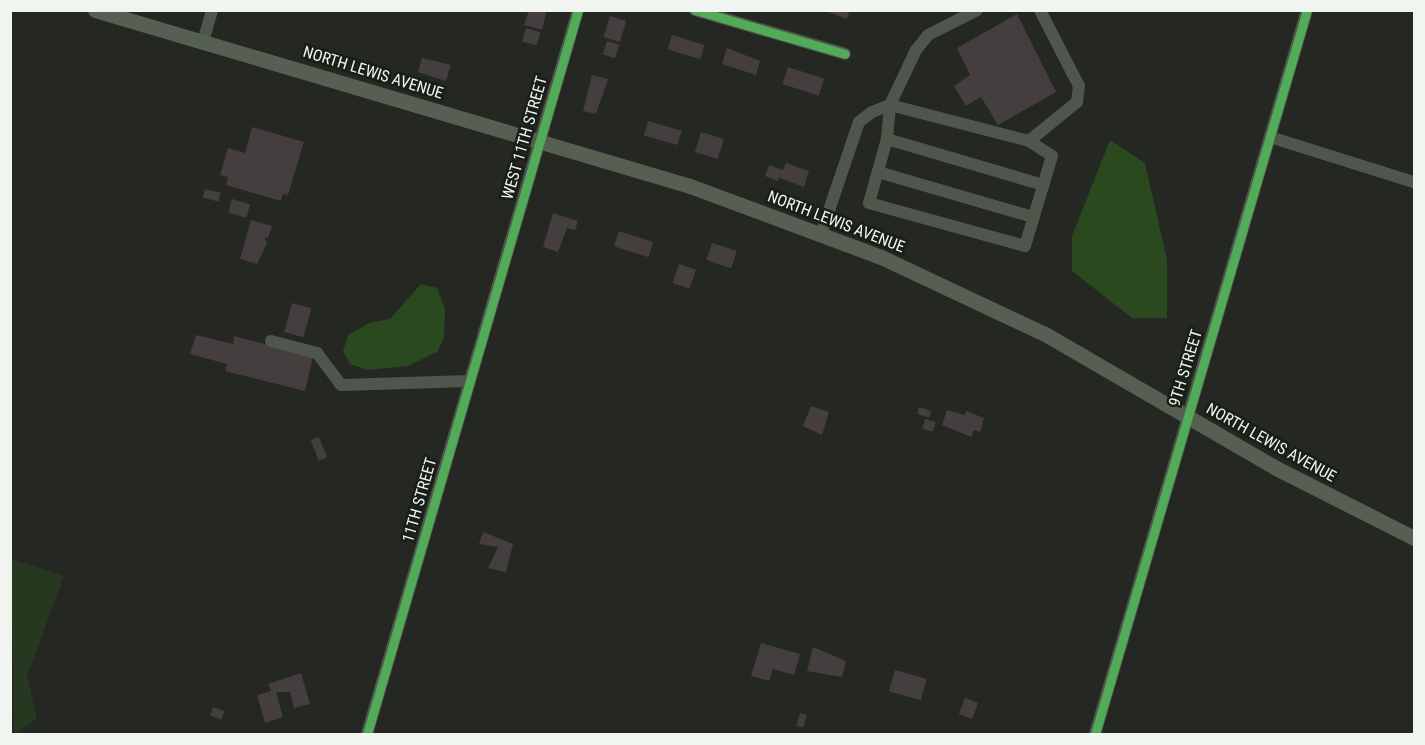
<!DOCTYPE html>
<html>
<head>
<meta charset="utf-8">
<style>
  body { margin:0 }
  #map { position:relative; width:1425px; height:745px; overflow:hidden; background:#242722; font-family:"Roboto Condensed",sans-serif }
  div>[style] { position:absolute }
  .green>* { inset:0; background:#273820 }
  .water>* { inset:0; background:#2b491f }
  .building>* { inset:0; background:#453e3f; transform-origin:0 0 }
  .minor>* { height:12px; margin:-6px; padding:0 6px; transform-origin:6px; border-radius:6px; background:#4f574c }
  .major>* { height:15px; margin:-7.5px; padding:0 7.5px; transform-origin:7.5px; border-radius:7.5px; background:#566052 }
  .cycleway>* { height:9px; margin:-4.5px; padding:0 4.5px; transform-origin:4.5px; border-radius:4.5px; background:#51ab58 }
  span { translate:-50% -50%; white-space:nowrap; text-align:center; line-height:1.15; -webkit-text-stroke:5px #191f17; paint-order:stroke }
  .street-label { font-size:16px; color:#f1f5ef }
  .frame { position:absolute; inset:0; border:12px solid #f1f5ef; pointer-events:none }
</style>
</head>
<body>
<div id="map">
  <div class="green">
    <i style="clip-path:polygon(11px 559px,64px 576px,27px 676px,37px 719px,14px 734px)"></i>
  </div>
  <div class="water">
    <i style="clip-path:polygon(1110px 140px,1145px 163px,1167px 260px,1167px 318px,1132px 318px,1072px 271px,1072px 236px)"></i>
    <i style="clip-path:polygon(421px 284px,437px 288px,445px 309px,444px 338px,437px 352px,408px 366px,367px 370px,350px 364px,343px 351px,348px 335px,369px 323px,390px 319px)"></i>
  </div>
  <div class="building">
    <i style="clip-path:polygon(529px 10px,547px 10px,542px 30px,524px 25px)"></i>
    <i style="clip-path:polygon(822px 10px,850px 10px,847px 19px)"></i>
    <i style="clip-path:polygon(1017px 14px,1056px 92px,998px 125px,981px 97px,966px 106px,954px 86px,970px 75px,957px 48px)"></i>
    <i style="left:610px;top:16px;width:17px;height:22px;rotate:17deg"></i>
    <i style="left:526px;top:28px;width:15px;height:14px;rotate:16deg"></i>
    <i style="left:672px;top:35px;width:34px;height:15px;rotate:17deg"></i>
    <i style="left:607px;top:41px;width:13px;height:14px;rotate:18deg"></i>
    <i style="clip-path:polygon(727px 48px,760px 61px,756px 75px,722px 64px)"></i>
    <i style="clip-path:polygon(422px 58px,451px 65px,446px 81px,418px 72px)"></i>
    <i style="left:788px;top:67px;width:38px;height:18px;rotate:18deg"></i>
    <i style="clip-path:polygon(592px 75px,608px 79px,596px 114px,583px 111px)"></i>
    <i style="left:648px;top:121px;width:35px;height:15px;rotate:16deg"></i>
    <i style="clip-path:polygon(252px 127px,304px 142px,288px 195px,283px 194px,281px 201px,226px 185px,228px 177px,220px 175px,228px 148px,245px 153px)"></i>
    <i style="left:701px;top:132px;width:24px;height:21px;rotate:17deg"></i>
    <i style="clip-path:polygon(786px 163px,809px 171px,804px 187px,780px 178px,782px 172px,778px 181px,765px 176px,769px 165px,783px 170px)"></i>
    <i style="left:205px;top:189px;width:16px;height:9px;rotate:14deg"></i>
    <i style="left:232px;top:199px;width:19px;height:14px;rotate:16deg"></i>
    <i style="clip-path:polygon(553px 213px,578px 221px,575px 230px,567px 228px,558px 252px,543px 247px)"></i>
    <i style="clip-path:polygon(251px 220px,272px 226px,268px 238px,264px 237px,267px 243px,257px 264px,240px 259px)"></i>
    <i style="left:619px;top:231px;width:36px;height:16px;rotate:18deg"></i>
    <i style="left:712px;top:243px;width:26px;height:18px;rotate:18deg"></i>
    <i style="left:679px;top:264px;width:18px;height:20px;rotate:19deg"></i>
    <i style="left:292px;top:303px;width:20px;height:30px;rotate:15deg"></i>
    <i style="clip-path:polygon(196px 335px,233px 344px,234px 336px,313px 357px,305px 391px,225px 371px,227px 364px,190px 354px)"></i>
    <i style="clip-path:polygon(811px 406px,829px 412px,822px 435px,803px 426px)"></i>
    <i style="left:919px;top:407px;width:13px;height:7px;rotate:18deg"></i>
    <i style="clip-path:polygon(947px 410px,965px 415px,966px 411px,984px 418px,980px 432px,974px 430px,971px 437px,942px 425px)"></i>
    <i style="left:925px;top:419px;width:11px;height:10px;rotate:15deg"></i>
    <i style="left:319px;top:437px;width:22px;height:9px;rotate:68deg"></i>
    <i style="clip-path:polygon(483px 532px,513px 544px,506px 572px,488px 568px,498px 547px,479px 544px)"></i>
    <i style="clip-path:polygon(761px 643px,800px 654px,794px 675px,773px 669px,769px 681px,751px 676px)"></i>
    <i style="clip-path:polygon(813px 647px,846px 661px,842px 677px,807px 671px)"></i>
    <i style="left:895px;top:670px;width:33px;height:22px;rotate:16deg"></i>
    <i style="clip-path:polygon(301px 673px,310px 704px,294px 708px,290px 692px,276px 692px,283px 717px,265px 723px,257px 695px,271px 691px,268px 684px)"></i>
    <i style="left:965px;top:698px;width:14px;height:17px;rotate:21deg"></i>
    <i style="left:213px;top:707px;width:12px;height:9px;rotate:20deg"></i>
    <i style="left:800px;top:713px;width:7px;height:13px;rotate:16deg"></i>
  </div>
  <div class="minor">
    <i style="left:695px;top:10px;width:156px;rotate:16.3deg"></i>
    <i style="left:203px;top:42px;width:33px;rotate:-74deg"></i>
    <i style="left:890px;top:105px;width:144px;rotate:14.5deg"></i>
    <i style="left:1029px;top:141px;width:27px;rotate:33deg"></i>
    <i style="left:1052px;top:156px;width:94px;rotate:106.7deg"></i>
    <i style="left:1025px;top:246px;width:162px;rotate:-164.6deg"></i>
    <i style="left:869px;top:203px;width:66px;rotate:-74.3deg"></i>
    <i style="left:887px;top:139px;width:34px;rotate:-85deg"></i>
    <i style="left:1270px;top:137px;width:151px;rotate:17.4deg"></i>
    <i style="left:887px;top:139px;width:163px;rotate:16.4deg"></i>
    <i style="left:1029px;top:141px;width:62px;rotate:-39.1deg"></i>
    <i style="left:1077px;top:102px;width:16px;rotate:-83deg"></i>
    <i style="left:1079px;top:86px;width:85px;rotate:-117.2deg"></i>
    <i style="left:878px;top:172px;width:161px;rotate:16.2deg"></i>
    <i style="left:821px;top:234px;width:118px;rotate:-71.3deg"></i>
    <i style="left:859px;top:122px;width:16px;rotate:-38deg"></i>
    <i style="left:872px;top:112px;width:19px;rotate:-21deg"></i>
    <i style="left:890px;top:105px;width:61px;rotate:-64.7deg"></i>
    <i style="left:916px;top:50px;width:19px;rotate:-51deg"></i>
    <i style="left:928px;top:35px;width:55px;rotate:-27deg"></i>
    <i style="left:271px;top:341px;width:48px;rotate:14.6deg"></i>
    <i style="left:317px;top:353px;width:40px;rotate:53deg"></i>
    <i style="left:341px;top:385px;width:128px;rotate:-1.8deg"></i>
    <i style="left:367px;top:734px;width:754px;rotate:-73.75deg"></i>
    <i style="left:1095px;top:734px;width:754px;rotate:-73.68deg"></i>
  </div>
  <div class="major">
    <i style="left:95px;top:10px;width:620px;rotate:16.48deg"></i>
    <i style="left:690px;top:186px;width:204px;rotate:20.4deg"></i>
    <i style="left:881px;top:257px;width:181px;rotate:25.2deg"></i>
    <i style="left:1045px;top:334px;width:267px;rotate:30.1deg"></i>
    <i style="left:1276px;top:468px;width:155px;rotate:26.9deg"></i>
  </div>
  <div class="cycleway">
    <i style="left:695px;top:10px;width:156px;rotate:16.3deg"></i>
    <i style="left:367px;top:734px;width:754px;rotate:-73.75deg"></i>
    <i style="left:1095px;top:734px;width:754px;rotate:-73.68deg"></i>
  </div>
  <div class="street-label">
    <span style="left:373px;top:73px;rotate:17deg">NORTH LEWIS AVENUE</span>
    <span style="left:525px;top:138px;rotate:-74deg">WEST 11TH STREET</span>
    <span style="left:836px;top:222px;rotate:21deg">NORTH LEWIS AVENUE</span>
    <span style="left:1186px;top:368px;rotate:-73deg">9TH STREET</span>
    <span style="left:1271px;top:443px;rotate:29deg">NORTH LEWIS AVENUE</span>
    <span style="left:420px;top:500px;rotate:-74deg">11TH STREET</span>
  </div>
  <div class="frame"></div>
</div>
</body>
</html>
